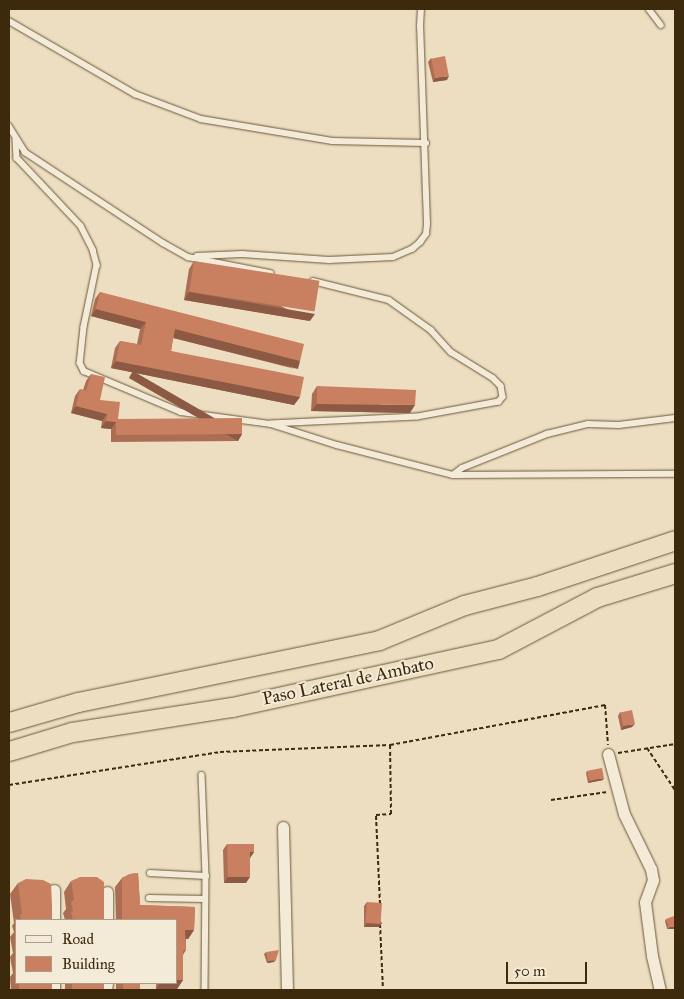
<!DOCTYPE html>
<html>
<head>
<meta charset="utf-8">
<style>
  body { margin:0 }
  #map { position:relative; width:684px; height:999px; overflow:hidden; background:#eddec1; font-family:"IM FELL Great Primer",serif }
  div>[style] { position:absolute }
  .path>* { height:2px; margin-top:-1px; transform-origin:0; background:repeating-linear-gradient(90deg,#3d2a0c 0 4px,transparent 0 6.5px) }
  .roads { filter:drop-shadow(0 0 1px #695739) drop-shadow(0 0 1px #695739) }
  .service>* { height:5.5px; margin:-2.75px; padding:0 2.75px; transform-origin:2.75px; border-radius:2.75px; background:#f3ead7 }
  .minor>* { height:11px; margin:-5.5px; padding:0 5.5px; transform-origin:5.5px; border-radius:5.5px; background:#f3ead7 }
  .trunk>* { height:19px; margin:-9.5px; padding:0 9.5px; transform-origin:9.5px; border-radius:9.5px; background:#eddec1 }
  .wall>* { inset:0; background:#ac6e53; transform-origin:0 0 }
  .shaded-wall>* { inset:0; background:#8c5a44; transform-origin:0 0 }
  .building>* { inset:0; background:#c88061; transform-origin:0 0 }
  span { translate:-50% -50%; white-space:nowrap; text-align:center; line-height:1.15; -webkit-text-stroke:4px #f3ead7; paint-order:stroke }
  .street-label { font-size:18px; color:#3d2a0c }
  .frame { position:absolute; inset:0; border:10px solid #3d2a0c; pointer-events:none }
  .legend { position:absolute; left:15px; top:919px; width:162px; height:65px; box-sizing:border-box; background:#f3ead7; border:1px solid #aa9d86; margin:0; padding:6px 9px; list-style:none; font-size:15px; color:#3d2a0c }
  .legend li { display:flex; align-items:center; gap:10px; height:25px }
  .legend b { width:25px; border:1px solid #aa9d86 }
  .scale { position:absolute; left:506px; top:962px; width:81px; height:22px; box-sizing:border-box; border:2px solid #3d2a0c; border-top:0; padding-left:6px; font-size:15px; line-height:18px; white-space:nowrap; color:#3d2a0c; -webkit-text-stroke:4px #f3ead7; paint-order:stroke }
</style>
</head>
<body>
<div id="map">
  <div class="path">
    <i style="left:647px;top:748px;width:50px;rotate:56.3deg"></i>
    <i style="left:618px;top:753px;width:58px;rotate:-9deg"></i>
    <i style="left:9px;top:785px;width:214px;rotate:-8.9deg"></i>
    <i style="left:220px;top:752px;width:170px;rotate:-2.4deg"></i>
    <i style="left:390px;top:745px;width:219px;rotate:-10.5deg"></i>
    <i style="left:605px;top:705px;width:40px;rotate:85.7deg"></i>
    <i style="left:551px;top:800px;width:57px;rotate:-8.1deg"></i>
    <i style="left:380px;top:904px;width:89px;rotate:-92.6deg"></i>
    <i style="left:376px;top:815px;width:15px;rotate:-4deg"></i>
    <i style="left:391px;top:814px;width:69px;rotate:-90.8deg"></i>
    <i style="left:380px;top:924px;width:66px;rotate:87.4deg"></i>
  </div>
  <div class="roads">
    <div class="service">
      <i style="left:649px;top:9px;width:20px;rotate:53deg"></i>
      <i style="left:9px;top:21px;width:146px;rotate:30.1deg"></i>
      <i style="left:135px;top:94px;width:71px;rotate:20.7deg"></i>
      <i style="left:201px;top:119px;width:133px;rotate:9.5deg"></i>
      <i style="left:332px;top:141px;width:94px;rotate:1.2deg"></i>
      <i style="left:9px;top:126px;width:31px;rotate:58deg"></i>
      <i style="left:25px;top:152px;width:165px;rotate:33.4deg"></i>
      <i style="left:163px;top:243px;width:29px;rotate:29deg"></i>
      <i style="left:188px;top:257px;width:84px;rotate:11deg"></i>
      <i style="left:16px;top:140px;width:18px;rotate:87deg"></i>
      <i style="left:17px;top:158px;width:93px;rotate:46.7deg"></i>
      <i style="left:81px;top:226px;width:27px;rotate:63deg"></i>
      <i style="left:93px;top:250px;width:16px;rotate:75deg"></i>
      <i style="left:97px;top:265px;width:63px;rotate:101.8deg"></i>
      <i style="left:84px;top:327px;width:36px;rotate:96deg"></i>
      <i style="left:80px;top:363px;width:9px;rotate:63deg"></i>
      <i style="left:84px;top:371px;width:105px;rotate:22.9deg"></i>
      <i style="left:181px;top:412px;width:91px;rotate:7.6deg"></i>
      <i style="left:197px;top:256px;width:45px;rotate:-2.5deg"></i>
      <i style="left:242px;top:254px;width:87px;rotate:3.9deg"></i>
      <i style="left:329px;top:260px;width:64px;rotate:-2.7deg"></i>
      <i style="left:393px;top:257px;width:21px;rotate:-23deg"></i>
      <i style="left:412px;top:249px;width:11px;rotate:-41deg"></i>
      <i style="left:420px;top:242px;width:10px;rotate:-53deg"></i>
      <i style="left:426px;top:234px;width:10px;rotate:-84deg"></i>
      <i style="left:427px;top:224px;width:197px;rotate:-92deg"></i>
      <i style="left:420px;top:27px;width:18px;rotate:-87deg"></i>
      <i style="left:313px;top:281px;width:78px;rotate:14deg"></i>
      <i style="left:389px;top:300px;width:52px;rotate:35.5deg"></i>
      <i style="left:431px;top:330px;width:30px;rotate:48deg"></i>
      <i style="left:451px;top:352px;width:49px;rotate:31.8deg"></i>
      <i style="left:493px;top:378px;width:11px;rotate:45deg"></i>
      <i style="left:501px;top:386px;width:11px;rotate:80deg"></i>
      <i style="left:503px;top:397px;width:6px;rotate:129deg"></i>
      <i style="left:499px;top:402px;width:83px;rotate:169.6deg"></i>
      <i style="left:417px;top:417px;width:146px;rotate:177.3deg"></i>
      <i style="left:271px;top:424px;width:69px;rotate:17.7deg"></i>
      <i style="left:337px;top:445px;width:120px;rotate:14.5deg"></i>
      <i style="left:453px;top:475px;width:222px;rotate:-0.3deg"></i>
      <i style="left:453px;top:475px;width:11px;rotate:-38deg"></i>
      <i style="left:462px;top:468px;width:92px;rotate:-21.8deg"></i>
      <i style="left:547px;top:434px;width:42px;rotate:-13.7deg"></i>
      <i style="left:588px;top:424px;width:31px;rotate:2deg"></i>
      <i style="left:619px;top:425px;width:56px;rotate:-7.1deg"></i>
      <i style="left:202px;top:775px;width:101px;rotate:87.7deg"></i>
      <i style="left:206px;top:876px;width:114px;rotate:90.5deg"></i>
      <i style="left:150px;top:873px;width:56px;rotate:3.1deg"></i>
      <i style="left:149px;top:898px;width:56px;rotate:1deg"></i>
    </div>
    <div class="minor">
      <i style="left:608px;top:754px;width:62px;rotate:75.1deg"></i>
      <i style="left:624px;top:814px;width:61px;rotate:63.9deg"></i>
      <i style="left:651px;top:869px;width:11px;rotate:80deg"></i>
      <i style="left:653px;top:880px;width:23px;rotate:110deg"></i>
      <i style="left:645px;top:902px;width:54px;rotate:82.6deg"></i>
      <i style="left:652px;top:956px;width:35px;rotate:77deg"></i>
      <i style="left:283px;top:827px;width:163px;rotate:88.6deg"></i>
      <i style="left:54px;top:890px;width:30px;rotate:90deg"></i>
      <i style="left:107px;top:920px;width:28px;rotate:-90deg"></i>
      <i style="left:54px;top:983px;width:7px;rotate:90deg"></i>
      <i style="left:106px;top:990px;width:7px;rotate:-82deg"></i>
    </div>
    <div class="trunk">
      <i style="left:9px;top:722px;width:72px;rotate:-16.2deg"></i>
      <i style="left:78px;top:702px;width:307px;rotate:-11.6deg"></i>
      <i style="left:379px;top:640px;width:92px;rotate:-22.4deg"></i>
      <i style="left:464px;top:605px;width:75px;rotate:-14.6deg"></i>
      <i style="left:537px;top:586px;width:145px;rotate:-18.4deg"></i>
      <i style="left:9px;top:751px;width:66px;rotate:-16.8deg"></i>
      <i style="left:72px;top:732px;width:162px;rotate:-8.9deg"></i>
      <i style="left:232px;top:707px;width:272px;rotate:-12.3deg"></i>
      <i style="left:498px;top:649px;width:112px;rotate:-27.7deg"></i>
      <i style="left:597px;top:597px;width:82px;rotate:-17.1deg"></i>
    </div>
  </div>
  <div class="wall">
    <i style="clip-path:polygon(431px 58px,447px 80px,433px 82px,428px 62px)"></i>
    <i style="clip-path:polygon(194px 261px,310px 321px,184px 300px,189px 269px)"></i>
    <i style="clip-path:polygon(100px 292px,295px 369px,173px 338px,171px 351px,300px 397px,294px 405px,111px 368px,115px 348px,120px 341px,137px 344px,140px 329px,91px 316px,95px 299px)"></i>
    <i style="clip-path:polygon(91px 374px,100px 400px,118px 419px,242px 434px,238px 441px,111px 442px,111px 429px,101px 428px,102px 421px,71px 413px,75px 396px,80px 389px,83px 390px,86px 381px)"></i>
    <i style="clip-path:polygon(317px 386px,410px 413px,311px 411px,312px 394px)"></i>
    <i style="clip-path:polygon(620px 712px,632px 727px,621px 730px,618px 716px)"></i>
    <i style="clip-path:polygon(587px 771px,603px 780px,588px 783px,586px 773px)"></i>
    <i style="clip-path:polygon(227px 844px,254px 852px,250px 858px,246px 883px,224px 883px,223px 850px)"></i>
    <i style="clip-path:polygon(138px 873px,140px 905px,195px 907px,194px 930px,188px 939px,186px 939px,186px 950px,183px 955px,183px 980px,177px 989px,156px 989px,156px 983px,176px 983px,176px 920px,116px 920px,115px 887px,122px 878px,130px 874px)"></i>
    <i style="clip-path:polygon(71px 881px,104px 920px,65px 920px,63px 913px,66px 909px,64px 892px)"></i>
    <i style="clip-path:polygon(18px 883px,52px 920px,16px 920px,16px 983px,52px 983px,52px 990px,11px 990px,10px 977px,13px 973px,10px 957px,13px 953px,10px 937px,14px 932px,12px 926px,14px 923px,10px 894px)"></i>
    <i style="clip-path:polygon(367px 902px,382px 923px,379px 927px,364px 927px,364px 906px)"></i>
    <i style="clip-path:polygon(666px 919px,675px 919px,667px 929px,665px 921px)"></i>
    <i style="clip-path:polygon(266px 952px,274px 962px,267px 963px,264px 954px)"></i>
    <i style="left:65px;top:983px;width:39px;height:7px"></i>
    <i style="left:116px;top:983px;width:24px;height:7px"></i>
  </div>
  <div class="shaded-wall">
    <i style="clip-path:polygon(449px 76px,447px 80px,433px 82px,435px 78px)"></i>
    <i style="clip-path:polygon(189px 292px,315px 314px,310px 321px,184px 300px)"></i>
    <i style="clip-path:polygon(96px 309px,146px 322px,140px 329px,91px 316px)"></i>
    <i style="left:175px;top:329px;width:129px;height:9px;rotate:14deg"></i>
    <i style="clip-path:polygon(116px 361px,300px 397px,294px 405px,111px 368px)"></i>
    <i style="clip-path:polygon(317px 404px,415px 405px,410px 413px,311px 411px)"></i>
    <i style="clip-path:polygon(76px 406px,107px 414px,102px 421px,71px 413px)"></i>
    <i style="clip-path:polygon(106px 421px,116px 422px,111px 429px,101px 428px)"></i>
    <i style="left:242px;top:434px;width:8px;height:126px;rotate:120deg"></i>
    <i style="clip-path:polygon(635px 724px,632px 727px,621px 730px,623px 726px)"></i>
    <i style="clip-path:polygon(604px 778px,603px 780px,588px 783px,589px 781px)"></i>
    <i style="clip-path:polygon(250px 852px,254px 852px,250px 858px)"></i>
    <i style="clip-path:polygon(228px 877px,250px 877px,246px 883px,224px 883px)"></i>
    <i style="clip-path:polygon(367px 923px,382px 923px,379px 927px,364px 927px)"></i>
    <i style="clip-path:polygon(669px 927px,675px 927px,675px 929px,667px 929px)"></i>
    <i style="clip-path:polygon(185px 930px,194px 930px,188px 939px,179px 939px)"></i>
    <i style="clip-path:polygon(276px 960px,274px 962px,267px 963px,268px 961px)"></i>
    <i style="clip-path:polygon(176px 980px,183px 980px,177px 989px,156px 989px,160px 983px,176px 983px)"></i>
  </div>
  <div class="building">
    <i style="left:445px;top:56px;width:20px;height:14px;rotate:79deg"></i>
    <i style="left:194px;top:261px;width:127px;height:31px;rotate:9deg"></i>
    <i style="clip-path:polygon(100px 292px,304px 344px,300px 361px,175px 329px,171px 351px,304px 377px,300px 397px,116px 361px,120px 341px,141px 345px,146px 322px,96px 309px)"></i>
    <i style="clip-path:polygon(91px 374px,105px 377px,100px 400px,120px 402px,118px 419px,242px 418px,242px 434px,116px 435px,116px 422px,106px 421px,107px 414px,76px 406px,80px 389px,86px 391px)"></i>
    <i style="clip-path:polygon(317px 386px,416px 390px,415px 405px,317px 404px)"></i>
    <i style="left:632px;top:710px;width:14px;height:12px;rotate:78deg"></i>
    <i style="left:602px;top:768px;width:10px;height:15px;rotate:79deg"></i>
    <i style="clip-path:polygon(227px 844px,254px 844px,254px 852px,250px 852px,250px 877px,228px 877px)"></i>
    <i style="clip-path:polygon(138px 873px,140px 905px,195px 907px,194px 930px,185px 930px,186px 950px,183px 950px,183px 980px,176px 980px,176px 920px,122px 920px,122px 878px,130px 874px)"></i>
    <i style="clip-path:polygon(80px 877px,97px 877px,104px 882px,104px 920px,73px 920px,71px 912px,73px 911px,71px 902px,74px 900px,71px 881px)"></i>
    <i style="clip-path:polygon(26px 879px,43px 880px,51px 884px,52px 905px,52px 920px,21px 920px,20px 915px,22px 914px,18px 883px)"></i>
    <i style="left:367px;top:902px;width:15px;height:21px;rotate:4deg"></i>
    <i style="clip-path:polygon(674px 916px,675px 919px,675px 927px,669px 927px,666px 919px)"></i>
    <i style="clip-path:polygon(279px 950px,276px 960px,268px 961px,266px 952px)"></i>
    <i style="left:19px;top:983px;width:33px;height:7px"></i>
    <i style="left:72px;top:983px;width:32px;height:7px"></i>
    <i style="left:123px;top:983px;width:17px;height:7px"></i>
  </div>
  <div class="street-label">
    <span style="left:348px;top:681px;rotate:-12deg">Paso Lateral de Ambato</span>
  </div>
  <div class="frame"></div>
  <ul class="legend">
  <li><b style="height:6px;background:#f3ead7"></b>Road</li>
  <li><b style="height:14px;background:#c88061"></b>Building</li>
  </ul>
  <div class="scale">50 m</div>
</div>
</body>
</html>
